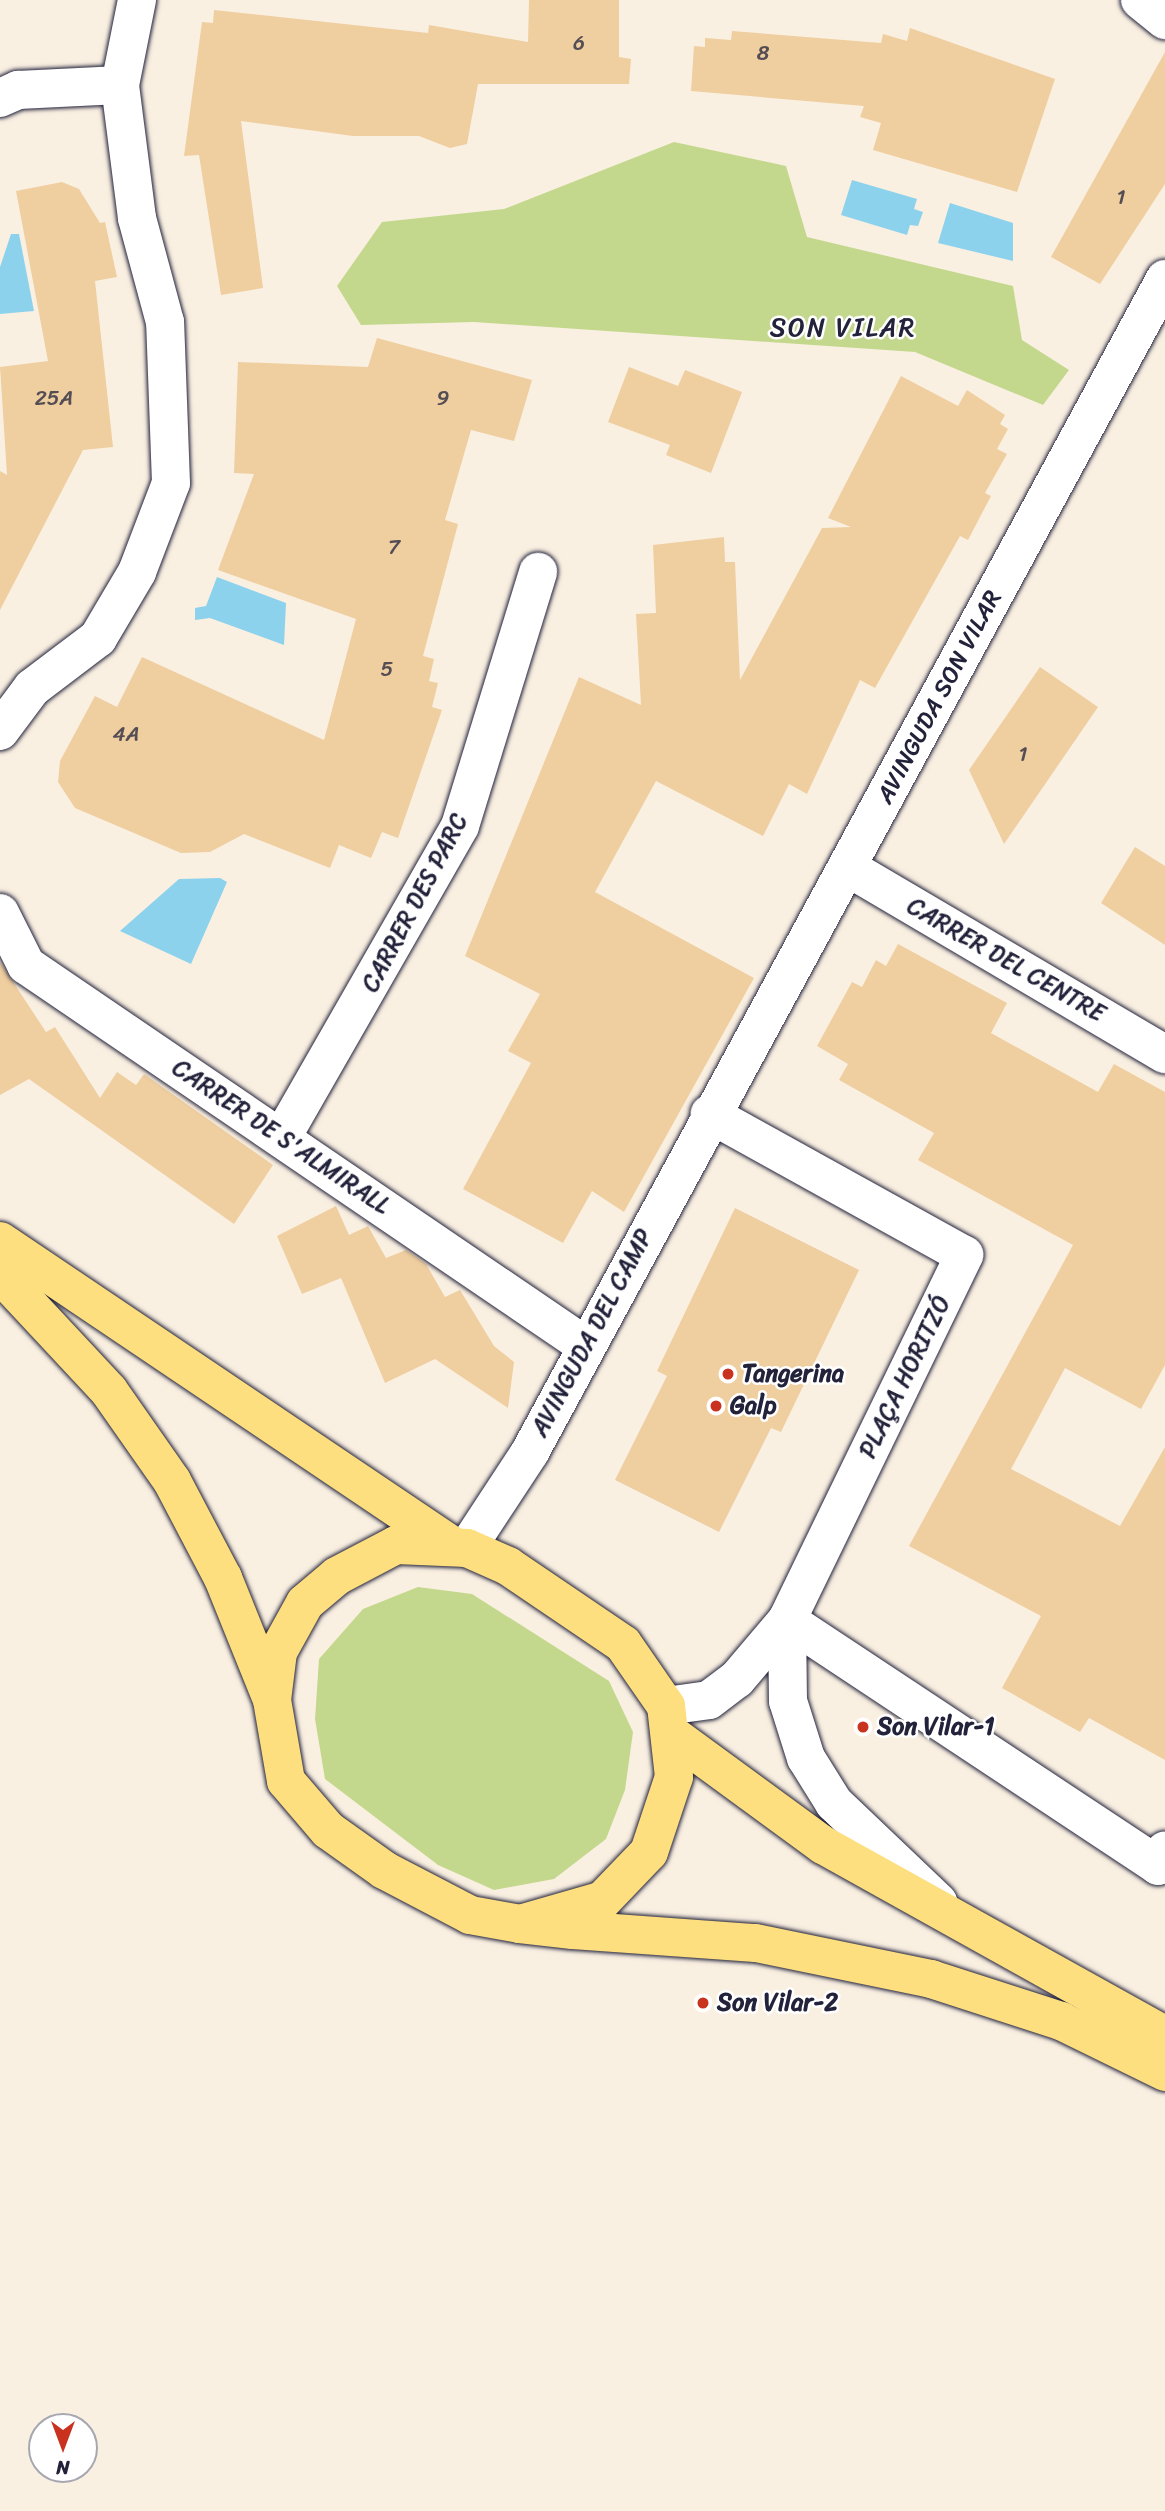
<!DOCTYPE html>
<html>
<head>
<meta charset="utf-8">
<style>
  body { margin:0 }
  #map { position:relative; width:1165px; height:2511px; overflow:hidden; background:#faf0e2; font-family:Sriracha,sans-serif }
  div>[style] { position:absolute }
  .green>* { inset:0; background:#c4d88d }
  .water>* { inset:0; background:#8cd2ed }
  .building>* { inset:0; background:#efcea0 }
  .roads { filter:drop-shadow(0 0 2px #22223b) drop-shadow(0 0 2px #22223b) }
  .minor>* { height:38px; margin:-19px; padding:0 19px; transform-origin:19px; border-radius:19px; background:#fff }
  .major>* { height:38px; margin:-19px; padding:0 19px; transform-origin:19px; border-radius:19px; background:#fedf80 }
  .dots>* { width:19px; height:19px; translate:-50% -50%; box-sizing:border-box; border:4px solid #fff; border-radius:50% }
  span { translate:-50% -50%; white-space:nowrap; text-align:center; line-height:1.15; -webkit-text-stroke:5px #fff; paint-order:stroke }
  .number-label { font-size:21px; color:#554d54 }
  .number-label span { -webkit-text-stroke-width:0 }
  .street-label { font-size:24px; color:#22223b }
  .poi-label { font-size:24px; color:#22223b; font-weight:700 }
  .left { translate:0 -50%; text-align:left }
  .neighbourhood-label { font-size:26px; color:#22223b; letter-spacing:2px }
  .north { position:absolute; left:28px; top:2413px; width:70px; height:70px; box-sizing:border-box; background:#fff; border:2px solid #a7a7b1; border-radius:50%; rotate:180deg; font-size:19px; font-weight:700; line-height:28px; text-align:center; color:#22223b }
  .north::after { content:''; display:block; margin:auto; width:24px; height:32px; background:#c8321e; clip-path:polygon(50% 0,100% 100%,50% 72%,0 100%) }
</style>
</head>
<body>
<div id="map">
  <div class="green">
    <i style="clip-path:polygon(674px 142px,786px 166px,807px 237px,1013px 286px,1022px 340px,1069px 370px,1043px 405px,915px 352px,474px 322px,361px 325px,337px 286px,382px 222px,504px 209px)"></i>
    <i style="clip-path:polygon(418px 1587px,472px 1594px,609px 1681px,633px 1732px,625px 1790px,606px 1839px,554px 1879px,494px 1890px,438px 1865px,325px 1779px,315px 1719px,319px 1659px,363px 1609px)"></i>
  </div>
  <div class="water">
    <i style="clip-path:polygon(852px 180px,917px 199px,914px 209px,923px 212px,918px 226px,910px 225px,907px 235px,841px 215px)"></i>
    <i style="clip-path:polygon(950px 203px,1013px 223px,1013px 261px,938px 243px)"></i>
    <i style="clip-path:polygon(11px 234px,19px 234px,34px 311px,0 314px,0 267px)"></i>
    <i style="clip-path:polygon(217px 577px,286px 603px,284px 645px,210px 618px,195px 620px,195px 608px,206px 606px)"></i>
    <i style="clip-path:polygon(220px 878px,227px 882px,191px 964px,120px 931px,179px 879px)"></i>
  </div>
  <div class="building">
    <i style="clip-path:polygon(529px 0,619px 0,619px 57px,631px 59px,629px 84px,478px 84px,467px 144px,450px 148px,419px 136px,353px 136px,241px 121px,263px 288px,221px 295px,199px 155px,184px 156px,202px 22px,213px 23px,214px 10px,428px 33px,429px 25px,528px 42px)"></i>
    <i style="clip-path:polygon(910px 28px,1055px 79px,1017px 192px,873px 150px,881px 123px,860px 117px,864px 106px,691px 91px,694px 46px,705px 47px,705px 38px,731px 40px,732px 31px,881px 43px,883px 34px,907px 41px)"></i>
    <i style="clip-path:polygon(1165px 52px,1165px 184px,1100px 284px,1051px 257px)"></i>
    <i style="clip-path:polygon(62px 182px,79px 189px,100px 223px,105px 222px,117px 277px,95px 281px,113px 447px,83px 450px,0 610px,0 471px,7px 475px,0 367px,48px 361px,16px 191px)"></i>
    <i style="clip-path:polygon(377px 338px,532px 380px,514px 441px,471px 430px,445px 520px,458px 524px,423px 656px,434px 659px,429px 681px,438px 683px,432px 707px,442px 710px,398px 838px,382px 832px,371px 858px,339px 845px,330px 868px,244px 834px,210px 852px,181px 853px,75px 808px,58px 782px,60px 761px,95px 696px,117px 707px,142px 657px,324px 740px,356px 619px,218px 570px,254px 474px,234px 473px,238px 362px,368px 367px)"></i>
    <i style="clip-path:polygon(629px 367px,678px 386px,685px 370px,742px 392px,711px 473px,666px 455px,670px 445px,608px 422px)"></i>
    <i style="clip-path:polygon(901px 376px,958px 406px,967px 390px,1005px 415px,1000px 424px,1008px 429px,997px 449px,1007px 454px,985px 493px,991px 496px,968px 540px,960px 536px,875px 688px,860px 680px,807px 794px,789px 784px,763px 836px,656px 781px,595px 892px,754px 978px,624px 1212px,592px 1191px,563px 1243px,463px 1189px,531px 1063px,508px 1051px,540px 994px,465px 956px,579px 677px,641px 705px,636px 614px,656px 613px,653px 545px,724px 537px,725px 562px,735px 562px,740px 680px,822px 528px,851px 527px,828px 518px)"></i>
    <i style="clip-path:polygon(1040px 667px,1098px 707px,1004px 844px,969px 770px)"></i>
    <i style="clip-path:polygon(1135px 847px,1165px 866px,1165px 945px,1101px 903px)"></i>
    <i style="clip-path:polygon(898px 944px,1007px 1003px,991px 1033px,1098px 1092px,1114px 1064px,1165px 1092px,1165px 1365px,1141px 1409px,1065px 1368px,1011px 1469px,1120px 1526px,1165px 1447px,1165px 1760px,1089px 1718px,1080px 1732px,1002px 1688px,1041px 1616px,909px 1546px,1073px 1245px,918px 1160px,934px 1133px,839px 1080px,848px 1064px,817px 1046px,852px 982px,862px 987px,876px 960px,886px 966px)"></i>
    <i style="clip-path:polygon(0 962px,46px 1032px,55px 1027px,100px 1098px,117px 1072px,136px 1085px,144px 1074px,273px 1165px,234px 1224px,29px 1079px,0 1095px)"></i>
    <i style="clip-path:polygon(336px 1206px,349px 1235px,368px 1226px,386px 1258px,406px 1250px,426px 1264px,445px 1297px,460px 1290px,494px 1346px,514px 1362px,508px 1408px,435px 1359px,385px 1383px,341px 1278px,302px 1294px,277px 1236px)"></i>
    <i style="clip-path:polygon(735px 1208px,859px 1270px,781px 1432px,771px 1428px,719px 1532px,615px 1480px,667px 1376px,657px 1371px)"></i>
  </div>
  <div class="roads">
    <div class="minor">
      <i style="left:1140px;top:0;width:32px;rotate:39deg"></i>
      <i style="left:0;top:98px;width:20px;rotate:-24deg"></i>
      <i style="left:18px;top:90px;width:102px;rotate:-2.8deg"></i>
      <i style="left:0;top:731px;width:54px;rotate:-53.3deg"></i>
      <i style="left:32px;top:688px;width:83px;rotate:-37.1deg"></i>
      <i style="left:98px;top:638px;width:77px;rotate:-59.4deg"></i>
      <i style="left:137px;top:572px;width:95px;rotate:-69.1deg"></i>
      <i style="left:171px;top:483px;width:161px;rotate:-92.1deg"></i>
      <i style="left:165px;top:322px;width:108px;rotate:-105.1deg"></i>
      <i style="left:137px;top:218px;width:134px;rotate:-97.3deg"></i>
      <i style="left:120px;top:85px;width:87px;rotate:-78.7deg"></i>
      <i style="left:847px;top:867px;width:369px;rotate:30.5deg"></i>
      <i style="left:0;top:913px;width:58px;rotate:63.4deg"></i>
      <i style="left:26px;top:965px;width:674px;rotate:34.23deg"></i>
      <i style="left:282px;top:1137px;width:358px;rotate:-60.2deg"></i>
      <i style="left:460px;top:826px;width:266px;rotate:-72.9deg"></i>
      <i style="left:467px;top:1548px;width:115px;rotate:-56.7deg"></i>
      <i style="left:530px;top:1452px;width:1334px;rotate:-61.57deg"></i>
      <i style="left:787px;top:1620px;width:445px;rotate:33.5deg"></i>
      <i style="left:1158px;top:1866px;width:17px;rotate:-66deg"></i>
      <i style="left:787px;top:1620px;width:81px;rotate:89.3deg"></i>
      <i style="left:788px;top:1701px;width:60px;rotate:72.5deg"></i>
      <i style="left:806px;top:1758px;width:53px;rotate:58.1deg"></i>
      <i style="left:834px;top:1803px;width:144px;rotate:43.6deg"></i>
      <i style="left:666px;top:1706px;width:43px;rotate:-7.9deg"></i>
      <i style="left:709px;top:1700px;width:35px;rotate:-37deg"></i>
      <i style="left:737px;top:1679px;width:77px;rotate:-49.7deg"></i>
      <i style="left:787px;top:1620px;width:406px;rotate:-64.1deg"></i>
      <i style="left:964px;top:1255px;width:291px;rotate:-151deg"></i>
    </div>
    <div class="major">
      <i style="left:0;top:1241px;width:546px;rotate:33.95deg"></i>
      <i style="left:0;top:1274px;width:160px;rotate:47deg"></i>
      <i style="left:109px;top:1391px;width:110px;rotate:55deg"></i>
      <i style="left:172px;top:1481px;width:110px;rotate:62.3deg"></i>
      <i style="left:223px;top:1578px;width:126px;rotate:68.1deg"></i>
      <i style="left:674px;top:1736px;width:185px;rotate:36.2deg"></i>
      <i style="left:823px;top:1845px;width:391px;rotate:29.1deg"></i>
      <i style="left:520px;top:1924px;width:86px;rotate:-16.1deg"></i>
      <i style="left:603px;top:1900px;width:66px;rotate:-46.2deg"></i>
      <i style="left:649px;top:1852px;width:79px;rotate:-71.6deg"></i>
      <i style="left:674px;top:1777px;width:71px;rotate:-96.4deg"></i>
      <i style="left:666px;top:1706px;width:75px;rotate:-124.7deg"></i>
      <i style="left:623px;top:1644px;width:139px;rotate:-145.9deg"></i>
      <i style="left:508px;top:1566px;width:45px;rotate:-156.3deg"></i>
      <i style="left:467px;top:1548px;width:71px;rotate:-177.6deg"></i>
      <i style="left:396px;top:1545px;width:67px;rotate:152.3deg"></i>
      <i style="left:337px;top:1576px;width:42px;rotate:139.8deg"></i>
      <i style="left:305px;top:1603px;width:56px;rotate:118.9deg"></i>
      <i style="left:278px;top:1652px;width:48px;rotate:97.1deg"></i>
      <i style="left:272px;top:1700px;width:82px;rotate:80.2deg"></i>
      <i style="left:286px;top:1781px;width:65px;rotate:49.4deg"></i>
      <i style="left:328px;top:1830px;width:69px;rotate:35.5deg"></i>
      <i style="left:384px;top:1870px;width:97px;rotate:27.6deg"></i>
      <i style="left:470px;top:1915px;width:51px;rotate:10.2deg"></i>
      <i style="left:520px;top:1924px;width:53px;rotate:6.5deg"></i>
      <i style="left:573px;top:1930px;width:183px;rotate:4.1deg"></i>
      <i style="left:756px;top:1943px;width:179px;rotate:11.6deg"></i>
      <i style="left:931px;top:1979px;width:137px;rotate:17.9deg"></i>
      <i style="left:1061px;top:2021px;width:116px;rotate:26.1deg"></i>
    </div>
  </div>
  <div class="dots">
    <i style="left:728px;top:1374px;background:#c8321e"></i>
    <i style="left:716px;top:1406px;background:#c8321e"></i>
    <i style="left:863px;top:1727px;background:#c8321e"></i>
    <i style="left:703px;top:2003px;background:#c8321e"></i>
  </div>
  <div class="number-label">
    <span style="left:579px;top:43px">6</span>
    <span style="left:763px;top:53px">8</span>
    <span style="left:1121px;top:197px">1</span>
    <span style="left:54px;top:398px">25A</span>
    <span style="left:443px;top:398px">9</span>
    <span style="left:394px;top:547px">7</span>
    <span style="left:387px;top:669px">5</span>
    <span style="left:126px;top:734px">4A</span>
    <span style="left:1023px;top:754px">1</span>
  </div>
  <div class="street-label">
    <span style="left:939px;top:697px;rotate:-62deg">AVINGUDA SON VILAR</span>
    <span style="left:415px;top:903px;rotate:-62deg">CARRER DES PARC</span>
    <span style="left:1006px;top:960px;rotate:30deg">CARRER DEL CENTRE</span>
    <span style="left:281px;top:1137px;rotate:34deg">CARRER DE S'ALMIRALL</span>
    <span style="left:592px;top:1333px;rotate:-62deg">AVINGUDA DEL CAMP</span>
    <span style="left:905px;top:1377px;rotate:-64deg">PLAÇA HORITZÓ</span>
  </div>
  <div class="poi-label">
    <span class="left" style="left:742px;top:1374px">Tangerina</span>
    <span class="left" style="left:730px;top:1406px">Galp</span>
    <span class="left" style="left:877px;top:1727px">Son Vilar-1</span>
    <span class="left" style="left:717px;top:2003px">Son Vilar-2</span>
  </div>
  <div class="neighbourhood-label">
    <span style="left:843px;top:328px">SON VILAR</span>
  </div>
  <div class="north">N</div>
</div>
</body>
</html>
